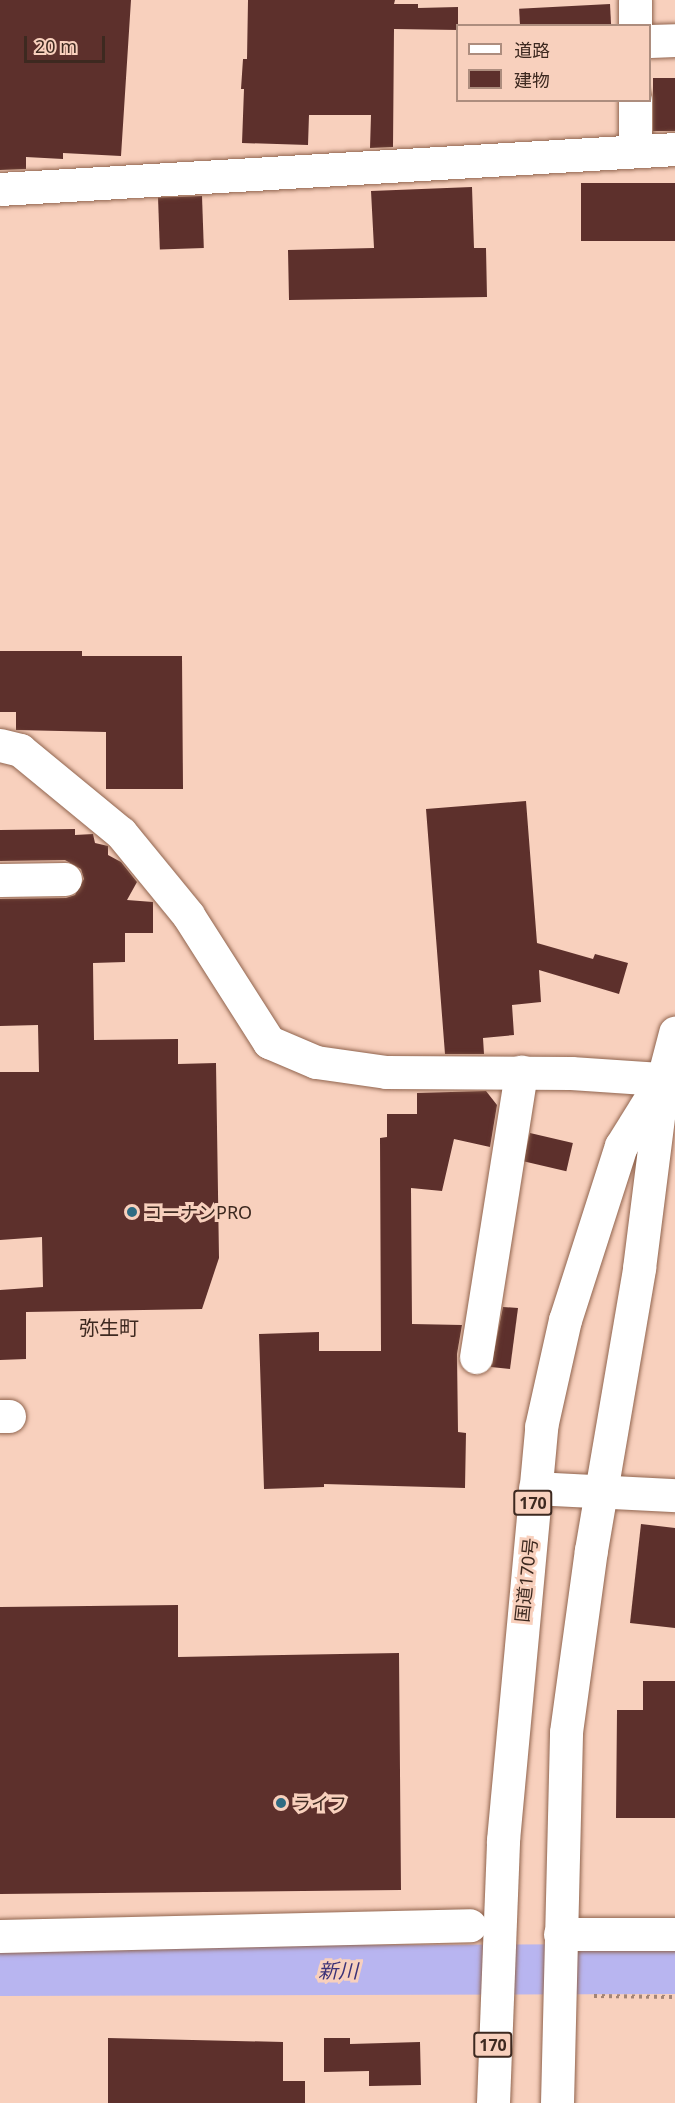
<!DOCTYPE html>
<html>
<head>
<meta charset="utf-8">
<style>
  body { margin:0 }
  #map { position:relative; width:675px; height:2103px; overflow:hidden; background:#f8d0bd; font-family:"Noto Sans","Noto Sans JP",sans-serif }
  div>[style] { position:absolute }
  .river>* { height:50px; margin:-25px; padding:0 25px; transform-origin:25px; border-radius:25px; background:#b8b5f0 }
  .building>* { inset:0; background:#5d302c; transform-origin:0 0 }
  .path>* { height:4px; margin-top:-2px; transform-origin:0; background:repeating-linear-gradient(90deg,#a38476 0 3px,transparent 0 7.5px) }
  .roads { filter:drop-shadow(0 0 2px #90644e) drop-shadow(0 0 2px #90644e) }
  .minor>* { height:33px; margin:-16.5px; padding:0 16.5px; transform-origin:16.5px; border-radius:16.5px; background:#fff }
  .highway>* { height:33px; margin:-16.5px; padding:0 16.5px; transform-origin:16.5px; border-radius:16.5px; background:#fff }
  .dots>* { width:16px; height:16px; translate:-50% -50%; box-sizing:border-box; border:3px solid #f8d0bd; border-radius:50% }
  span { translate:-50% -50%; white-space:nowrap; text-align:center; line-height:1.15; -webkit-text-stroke:6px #f8d0bd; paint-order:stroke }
  .shield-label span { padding:2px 4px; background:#f8d0bd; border:2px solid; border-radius:4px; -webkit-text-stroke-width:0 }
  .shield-label { font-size:16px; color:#3d2920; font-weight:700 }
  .poi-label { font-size:18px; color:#3d2920 }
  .left { translate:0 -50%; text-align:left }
  .street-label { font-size:18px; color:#3d2920 }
  .neighbourhood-label { font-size:20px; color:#3d2920 }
  .water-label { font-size:20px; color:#3c3277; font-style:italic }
  .legend { position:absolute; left:456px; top:24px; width:195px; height:78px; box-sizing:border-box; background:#f8d0bd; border:2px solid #ad8d7e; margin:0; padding:8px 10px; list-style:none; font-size:18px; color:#3d2920 }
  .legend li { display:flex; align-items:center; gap:12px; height:30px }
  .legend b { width:30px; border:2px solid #ad8d7e }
  .scale { position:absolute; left:24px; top:36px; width:81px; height:27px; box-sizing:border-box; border:3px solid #3d2920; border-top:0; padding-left:8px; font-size:18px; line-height:21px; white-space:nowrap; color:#3d2920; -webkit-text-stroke:4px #f8d0bd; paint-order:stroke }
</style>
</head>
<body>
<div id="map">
  <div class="river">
    <i style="left:0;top:1971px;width:675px;rotate:-0.17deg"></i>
  </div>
  <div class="building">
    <i style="clip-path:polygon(0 0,131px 0,121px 156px,63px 153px,63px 159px,26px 157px,26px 169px,0 170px)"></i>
    <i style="clip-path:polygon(248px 0,395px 0,394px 4px,418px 4px,418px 8px,458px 7px,458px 30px,394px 29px,393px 147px,370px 148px,371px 115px,309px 115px,308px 145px,242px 143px,244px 89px,241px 89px,243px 59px,247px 59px)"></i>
    <i style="left:610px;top:4px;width:22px;height:91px;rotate:87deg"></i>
    <i style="left:653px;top:78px;width:22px;height:53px"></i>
    <i style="left:675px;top:183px;width:58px;height:94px;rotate:90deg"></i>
    <i style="clip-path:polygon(472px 187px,474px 248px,486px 248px,487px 297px,289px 300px,288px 250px,374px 248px,371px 191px)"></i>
    <i style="left:202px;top:196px;width:52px;height:44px;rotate:88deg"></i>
    <i style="clip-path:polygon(0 651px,82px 651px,82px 656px,182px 656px,183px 789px,106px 789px,106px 732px,16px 730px,16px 712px,0 712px)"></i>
    <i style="clip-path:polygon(526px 801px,537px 943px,593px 959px,595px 954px,628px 963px,619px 994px,539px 970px,541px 1002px,512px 1005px,514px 1035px,483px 1038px,484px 1054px,445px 1054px,426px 809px)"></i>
    <i style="clip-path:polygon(75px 829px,75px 835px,93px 834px,95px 843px,108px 846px,108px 855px,121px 862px,137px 882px,127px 900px,153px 902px,153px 933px,125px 933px,125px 962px,93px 963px,94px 1040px,178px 1039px,178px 1064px,216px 1063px,219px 1258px,202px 1309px,26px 1312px,26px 1359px,0 1360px,0 1290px,43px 1287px,42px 1237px,0 1240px,0 1072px,39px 1072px,38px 1025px,0 1026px,0 899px,66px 898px,75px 895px,84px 879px,81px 869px,65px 860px,0 861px,0 830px)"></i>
    <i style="clip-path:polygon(486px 1091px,497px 1105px,490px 1147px,454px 1139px,442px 1191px,411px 1188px,412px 1324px,462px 1325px,457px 1354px,458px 1432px,466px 1433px,465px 1488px,324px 1484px,324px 1487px,264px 1489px,259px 1334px,319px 1332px,319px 1351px,381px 1351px,380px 1138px,387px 1137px,387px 1114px,417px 1114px,417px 1093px)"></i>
    <i style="left:530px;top:1133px;width:44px;height:29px;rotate:13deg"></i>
    <i style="clip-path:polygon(503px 1307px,518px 1308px,510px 1369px,491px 1367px)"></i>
    <i style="clip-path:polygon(641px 1524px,675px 1528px,675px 1628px,630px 1623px)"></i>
    <i style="clip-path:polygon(178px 1605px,178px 1657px,399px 1653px,401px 1890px,0 1894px,0 1607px)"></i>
    <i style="clip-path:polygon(643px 1681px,675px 1681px,675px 1818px,616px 1818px,617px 1710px,643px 1710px)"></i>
    <i style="clip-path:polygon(108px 2038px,283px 2042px,283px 2081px,305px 2081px,305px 2103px,108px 2103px)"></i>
    <i style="clip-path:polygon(324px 2038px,350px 2038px,350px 2044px,420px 2042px,421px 2085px,369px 2086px,369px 2071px,324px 2072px)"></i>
  </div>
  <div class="path">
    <i style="left:594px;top:1996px;width:81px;rotate:0.7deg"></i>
  </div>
  <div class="roads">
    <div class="minor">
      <i style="left:635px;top:26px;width:26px;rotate:-90deg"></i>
      <i style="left:650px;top:41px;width:25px;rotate:-2deg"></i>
      <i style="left:635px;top:100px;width:51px;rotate:90deg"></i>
      <i style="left:0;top:189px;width:676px;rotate:-3.39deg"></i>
      <i style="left:0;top:745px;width:21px;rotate:14deg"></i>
      <i style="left:20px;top:750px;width:131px;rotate:39.4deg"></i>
      <i style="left:121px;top:833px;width:106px;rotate:50.7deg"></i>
      <i style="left:188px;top:915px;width:151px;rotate:57.5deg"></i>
      <i style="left:269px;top:1042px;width:51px;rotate:23.1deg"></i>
      <i style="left:316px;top:1062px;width:71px;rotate:8.1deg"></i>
      <i style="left:386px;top:1072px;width:185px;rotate:0.3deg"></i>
      <i style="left:571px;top:1073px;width:104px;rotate:3.9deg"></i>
      <i style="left:0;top:880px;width:65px;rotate:-0.9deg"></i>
      <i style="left:476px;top:1357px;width:289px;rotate:-81deg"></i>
      <i style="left:0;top:1416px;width:9px"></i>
      <i style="left:535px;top:1488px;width:140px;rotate:2.9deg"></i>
      <i style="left:560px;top:1934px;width:115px"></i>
      <i style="left:0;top:1936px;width:470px;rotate:-1.3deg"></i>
    </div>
    <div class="highway">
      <i style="left:493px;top:2103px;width:263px;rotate:-87.8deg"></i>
      <i style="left:503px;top:1840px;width:415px;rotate:-84.7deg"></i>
      <i style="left:541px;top:1427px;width:110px;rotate:-77.4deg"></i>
      <i style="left:565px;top:1320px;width:183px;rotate:-72.2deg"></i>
      <i style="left:621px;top:1146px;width:68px;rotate:-58.2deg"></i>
      <i style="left:557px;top:2103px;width:371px;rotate:-88.6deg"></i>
      <i style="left:566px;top:1732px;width:184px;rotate:-82.2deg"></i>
      <i style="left:591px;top:1550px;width:286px;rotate:-80.3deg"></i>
      <i style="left:639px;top:1268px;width:191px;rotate:-82.8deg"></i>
      <i style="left:663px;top:1079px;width:48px;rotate:-75.4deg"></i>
    </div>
  </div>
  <div class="dots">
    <i style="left:132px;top:1212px;background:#2f6c83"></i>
    <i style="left:281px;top:1803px;background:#2f6c83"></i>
  </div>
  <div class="shield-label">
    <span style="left:533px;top:1503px">170</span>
    <span style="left:493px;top:2045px">170</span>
  </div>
  <div class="poi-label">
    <span class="left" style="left:144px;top:1212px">コーナンPRO</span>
    <span class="left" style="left:293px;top:1803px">ライフ</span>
  </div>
  <div class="street-label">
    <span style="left:526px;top:1580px;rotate:-84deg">国道170号</span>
  </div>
  <div class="neighbourhood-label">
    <span style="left:109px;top:1327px">弥生町</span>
  </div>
  <div class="water-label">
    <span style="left:338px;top:1970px">新川</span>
  </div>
  <ul class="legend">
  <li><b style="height:8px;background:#fff"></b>道路</li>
  <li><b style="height:16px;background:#5d302c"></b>建物</li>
  </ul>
  <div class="scale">20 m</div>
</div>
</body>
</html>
